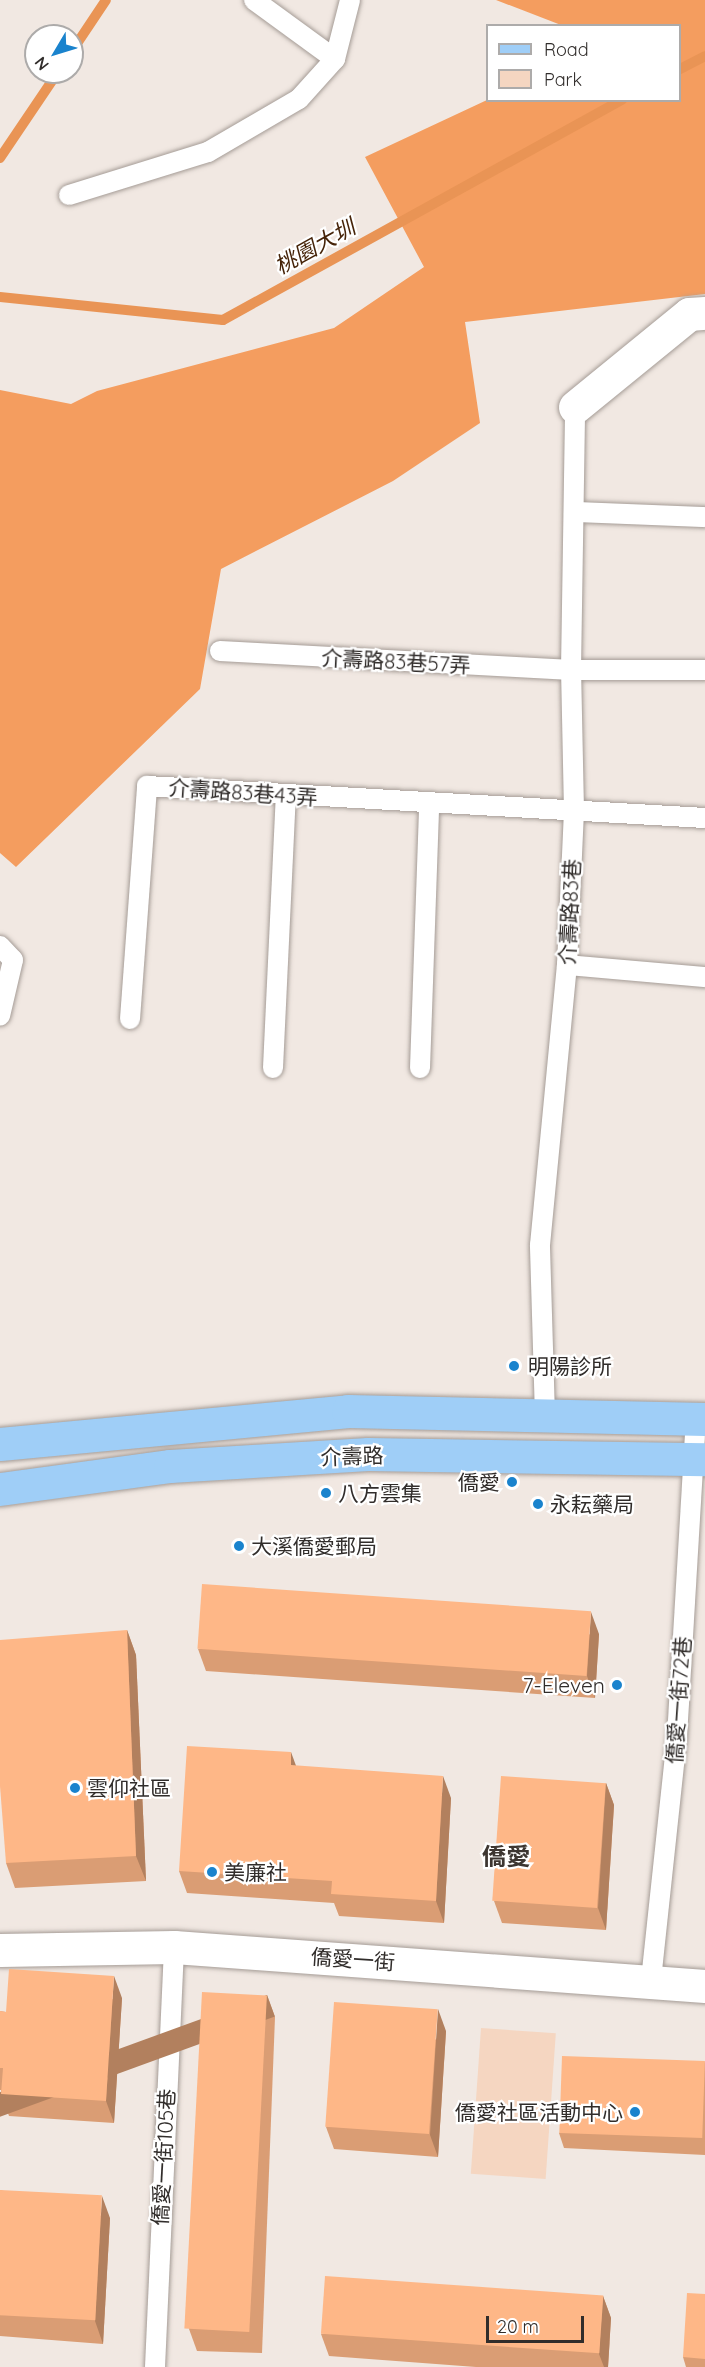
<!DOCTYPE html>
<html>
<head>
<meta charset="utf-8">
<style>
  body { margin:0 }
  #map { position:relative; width:705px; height:2367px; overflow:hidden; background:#f1e8e2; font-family:Quicksand,"Noto Sans TC",sans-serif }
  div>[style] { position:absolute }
  .green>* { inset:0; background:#f5d6c1; transform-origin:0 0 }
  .forest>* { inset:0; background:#f49d5f }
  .stream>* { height:10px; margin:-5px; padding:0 5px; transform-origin:5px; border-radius:5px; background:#e99455 }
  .roads { filter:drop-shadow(0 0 2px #a59c96) drop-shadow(0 0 2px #a59c96) }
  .service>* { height:20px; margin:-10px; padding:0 10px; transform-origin:10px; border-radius:10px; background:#fff }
  .minor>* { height:33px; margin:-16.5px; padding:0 16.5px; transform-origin:16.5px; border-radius:16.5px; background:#fff }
  .primary>* { height:33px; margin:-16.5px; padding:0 16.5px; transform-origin:16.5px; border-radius:16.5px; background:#9fcef7 }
  .wall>* { inset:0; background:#da9d74 }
  .shaded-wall>* { inset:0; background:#b2805e; transform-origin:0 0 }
  .building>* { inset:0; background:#feb787; transform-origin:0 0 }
  .dots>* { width:16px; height:16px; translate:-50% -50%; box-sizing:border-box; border:3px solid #fff; border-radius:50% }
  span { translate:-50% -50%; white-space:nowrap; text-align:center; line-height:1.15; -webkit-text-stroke:4.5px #fff; paint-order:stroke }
  .street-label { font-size:21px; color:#312d2b }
  .poi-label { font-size:21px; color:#312d2b }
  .left { translate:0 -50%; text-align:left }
  .right { translate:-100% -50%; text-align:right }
  .water-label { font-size:22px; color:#462409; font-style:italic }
  .quarter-label { font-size:24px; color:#3d3631; font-weight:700 }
  .legend { position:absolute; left:486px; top:24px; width:195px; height:78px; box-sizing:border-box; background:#fff; border:2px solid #adabaa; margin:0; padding:8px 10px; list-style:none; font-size:18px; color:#312d2b }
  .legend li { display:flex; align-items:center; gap:12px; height:30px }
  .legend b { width:30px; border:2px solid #adabaa }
  .north { position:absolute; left:24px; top:24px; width:60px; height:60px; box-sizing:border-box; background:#fff; border:2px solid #adabaa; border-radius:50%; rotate:232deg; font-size:16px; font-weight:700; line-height:24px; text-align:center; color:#312d2b }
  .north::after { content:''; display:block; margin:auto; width:21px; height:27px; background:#1a83cd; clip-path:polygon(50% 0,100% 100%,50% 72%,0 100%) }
  .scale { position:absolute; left:486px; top:2316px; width:98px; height:27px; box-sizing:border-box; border:3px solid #312d2b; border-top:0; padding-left:8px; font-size:18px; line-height:21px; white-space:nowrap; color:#312d2b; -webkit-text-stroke:4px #fff; paint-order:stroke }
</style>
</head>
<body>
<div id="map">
  <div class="green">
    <i style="left:481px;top:2028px;width:75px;height:146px;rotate:4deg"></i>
  </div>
  <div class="forest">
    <i style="clip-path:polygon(496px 0,705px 0,705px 294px,465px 322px,480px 423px,393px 481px,221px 569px,200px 689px,16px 867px,0 853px,0 390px,71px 404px,97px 391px,334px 328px,424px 267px,365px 157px,487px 100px,680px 100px,680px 26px,561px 25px)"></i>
  </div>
  <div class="stream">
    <i style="left:72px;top:51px;width:61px;rotate:-56.3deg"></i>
    <i style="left:680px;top:69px;width:28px;rotate:-27deg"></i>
    <i style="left:0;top:158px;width:104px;rotate:-56deg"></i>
    <i style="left:0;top:297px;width:224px;rotate:5.9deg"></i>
    <i style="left:223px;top:320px;width:456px;rotate:-28.9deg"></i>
  </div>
  <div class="roads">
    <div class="service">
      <i style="left:254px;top:0;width:100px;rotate:36.1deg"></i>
      <i style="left:69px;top:195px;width:145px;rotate:-17.2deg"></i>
      <i style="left:208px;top:152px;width:105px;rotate:-30.2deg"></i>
      <i style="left:299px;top:99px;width:54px;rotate:-48deg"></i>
      <i style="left:335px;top:59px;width:61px;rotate:-75.7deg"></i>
      <i style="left:574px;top:512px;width:131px;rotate:2.2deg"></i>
      <i style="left:220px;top:651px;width:352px;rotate:3.1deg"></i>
      <i style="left:571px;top:670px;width:134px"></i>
      <i style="left:0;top:946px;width:19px;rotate:47deg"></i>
      <i style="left:13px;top:960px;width:57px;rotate:103.1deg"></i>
      <i style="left:567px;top:965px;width:139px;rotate:5deg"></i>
      <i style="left:130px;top:1019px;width:234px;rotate:-85.8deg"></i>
      <i style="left:147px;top:786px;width:559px;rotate:3.28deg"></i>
      <i style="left:273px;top:1068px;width:273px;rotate:-87.3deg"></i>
      <i style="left:420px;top:1068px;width:263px;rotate:-88deg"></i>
      <i style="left:545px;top:1416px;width:171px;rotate:-91.7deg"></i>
      <i style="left:540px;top:1245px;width:281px;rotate:-84.5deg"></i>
      <i style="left:567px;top:965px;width:154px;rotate:-87.4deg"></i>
      <i style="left:574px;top:811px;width:141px;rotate:-91.2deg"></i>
      <i style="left:571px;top:670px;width:263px;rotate:-89.1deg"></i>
      <i style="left:651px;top:1980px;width:244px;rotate:-83.9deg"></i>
      <i style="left:677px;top:1737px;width:319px;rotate:-86.6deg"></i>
      <i style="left:155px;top:2367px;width:420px;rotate:-87.4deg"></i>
    </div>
    <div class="minor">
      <i style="left:575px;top:407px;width:147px;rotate:-39.2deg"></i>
      <i style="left:689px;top:314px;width:16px;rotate:-4deg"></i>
      <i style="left:0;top:1950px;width:174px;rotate:-1deg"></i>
      <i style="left:174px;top:1947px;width:532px;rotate:4.2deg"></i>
    </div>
    <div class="primary">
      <i style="left:0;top:1444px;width:350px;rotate:-5.4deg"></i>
      <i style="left:348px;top:1411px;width:357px;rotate:1.3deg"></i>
      <i style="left:0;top:1489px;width:172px;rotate:-7.7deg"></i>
      <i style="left:170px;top:1466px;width:198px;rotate:-3.5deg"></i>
      <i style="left:368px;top:1454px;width:337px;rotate:0.9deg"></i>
    </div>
  </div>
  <div class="wall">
    <i style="clip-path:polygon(127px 1630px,136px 1655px,146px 1881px,15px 1888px,6px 1863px)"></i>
    <i style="clip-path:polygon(599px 1634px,595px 1698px,206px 1671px,198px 1649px)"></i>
    <i style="clip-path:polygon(296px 1766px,451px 1798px,444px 1923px,339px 1916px,334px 1903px,187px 1893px,179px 1871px)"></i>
    <i style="clip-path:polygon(606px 1783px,614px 1805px,606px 1930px,502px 1923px,494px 1901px)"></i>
    <i style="clip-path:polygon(267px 1995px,275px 2017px,262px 2353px,197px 2351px,189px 2329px)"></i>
    <i style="clip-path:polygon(122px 1998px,114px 2123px,9px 2116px,1px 2094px,1px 2090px,0 2090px,0 2011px,6px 2012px)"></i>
    <i style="clip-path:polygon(446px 2031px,438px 2157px,334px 2149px,326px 2127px)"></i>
    <i style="clip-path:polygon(705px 2062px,705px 2155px,564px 2148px,559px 2133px)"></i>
    <i style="clip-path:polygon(0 2190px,110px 2218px,103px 2344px,0 2336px)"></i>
    <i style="clip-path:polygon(705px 2294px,705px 2367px,686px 2367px,683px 2357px)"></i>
    <i style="clip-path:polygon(603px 2296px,611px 2318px,608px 2367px,476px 2367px,329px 2356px,321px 2334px)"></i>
  </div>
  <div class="shaded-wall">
    <i style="clip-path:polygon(591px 1612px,599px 1634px,595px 1698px,587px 1676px)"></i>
    <i style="clip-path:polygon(127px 1630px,136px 1655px,146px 1881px,136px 1856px)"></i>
    <i style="clip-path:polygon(291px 1752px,299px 1774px,291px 1765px)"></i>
    <i style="clip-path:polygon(443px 1776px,451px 1798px,444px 1923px,436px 1901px)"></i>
    <i style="clip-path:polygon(606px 1783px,614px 1805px,606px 1930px,598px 1908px)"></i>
    <i style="clip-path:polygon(114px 1976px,122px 1998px,114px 2123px,106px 2101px)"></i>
    <i style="left:267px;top:1995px;width:23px;height:336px;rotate:70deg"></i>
    <i style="clip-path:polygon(438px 2009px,446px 2031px,438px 2157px,430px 2135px)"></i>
    <i style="clip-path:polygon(102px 2196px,110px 2218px,103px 2344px,95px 2321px)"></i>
    <i style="clip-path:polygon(603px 2296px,611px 2318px,608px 2367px,604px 2367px,599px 2354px)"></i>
  </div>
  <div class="building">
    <i style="left:202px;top:1584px;width:390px;height:65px;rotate:4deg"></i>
    <i style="clip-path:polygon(127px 1630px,136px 1856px,6px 1863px,0 1786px,0 1640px)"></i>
    <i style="clip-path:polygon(187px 1746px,291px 1752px,291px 1765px,443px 1776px,436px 1901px,331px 1894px,332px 1881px,179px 1871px)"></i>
    <i style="left:501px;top:1776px;width:105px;height:125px;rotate:4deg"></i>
    <i style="clip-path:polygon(9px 1969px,114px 1976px,106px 2101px,1px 2094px,3px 2068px,0 2068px,0 2011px,6px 2012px)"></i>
    <i style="left:202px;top:1992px;width:65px;height:337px;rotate:3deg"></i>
    <i style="left:334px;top:2002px;width:104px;height:125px;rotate:4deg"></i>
    <i style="left:562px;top:2056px;width:143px;height:77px;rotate:2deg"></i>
    <i style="left:0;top:2190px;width:102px;height:125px;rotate:3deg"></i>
    <i style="left:325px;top:2276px;width:279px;height:58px;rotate:4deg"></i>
    <i style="clip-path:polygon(687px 2293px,705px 2294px,705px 2359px,683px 2357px)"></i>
  </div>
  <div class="dots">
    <i style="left:514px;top:1366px;background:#1a83cd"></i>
    <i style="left:512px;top:1482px;background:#1a83cd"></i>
    <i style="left:326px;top:1493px;background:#1a83cd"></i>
    <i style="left:538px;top:1504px;background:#1a83cd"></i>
    <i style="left:239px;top:1546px;background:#1a83cd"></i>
    <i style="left:617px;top:1685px;background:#1a83cd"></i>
    <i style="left:75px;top:1788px;background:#1a83cd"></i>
    <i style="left:212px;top:1872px;background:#1a83cd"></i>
    <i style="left:635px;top:2112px;background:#1a83cd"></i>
  </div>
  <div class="street-label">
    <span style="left:396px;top:661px;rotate:3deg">介壽路83巷57弄</span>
    <span style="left:243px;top:792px;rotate:4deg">介壽路83巷43弄</span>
    <span style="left:569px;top:912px;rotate:-87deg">介壽路83巷</span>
    <span style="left:352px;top:1456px;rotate:-2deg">介壽路</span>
    <span style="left:678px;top:1700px;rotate:-86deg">僑愛一街72巷</span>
    <span style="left:353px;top:1959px;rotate:4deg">僑愛一街</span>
    <span style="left:163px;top:2157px;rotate:-87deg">僑愛一街105巷</span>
  </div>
  <div class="poi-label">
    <span class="left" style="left:528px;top:1366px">明陽診所</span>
    <span class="right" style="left:500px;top:1482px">僑愛</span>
    <span class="left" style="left:338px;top:1493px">八方雲集</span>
    <span class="left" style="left:550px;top:1504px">永耘藥局</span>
    <span class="left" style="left:251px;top:1546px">大溪僑愛郵局</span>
    <span class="right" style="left:605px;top:1685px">7-Eleven</span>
    <span class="left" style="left:87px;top:1788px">雲仰社區</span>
    <span class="left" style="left:224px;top:1872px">美廉社</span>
    <span class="right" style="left:623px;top:2112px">僑愛社區活動中心</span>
  </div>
  <div class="water-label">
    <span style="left:315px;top:247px;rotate:-29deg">桃園大圳</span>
  </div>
  <div class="quarter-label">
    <span style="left:506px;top:1857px">僑愛</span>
  </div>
  <ul class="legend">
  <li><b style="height:8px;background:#9fcef7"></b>Road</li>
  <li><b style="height:16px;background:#f5d6c1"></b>Park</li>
  </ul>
  <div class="north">N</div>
  <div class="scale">20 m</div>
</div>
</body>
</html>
